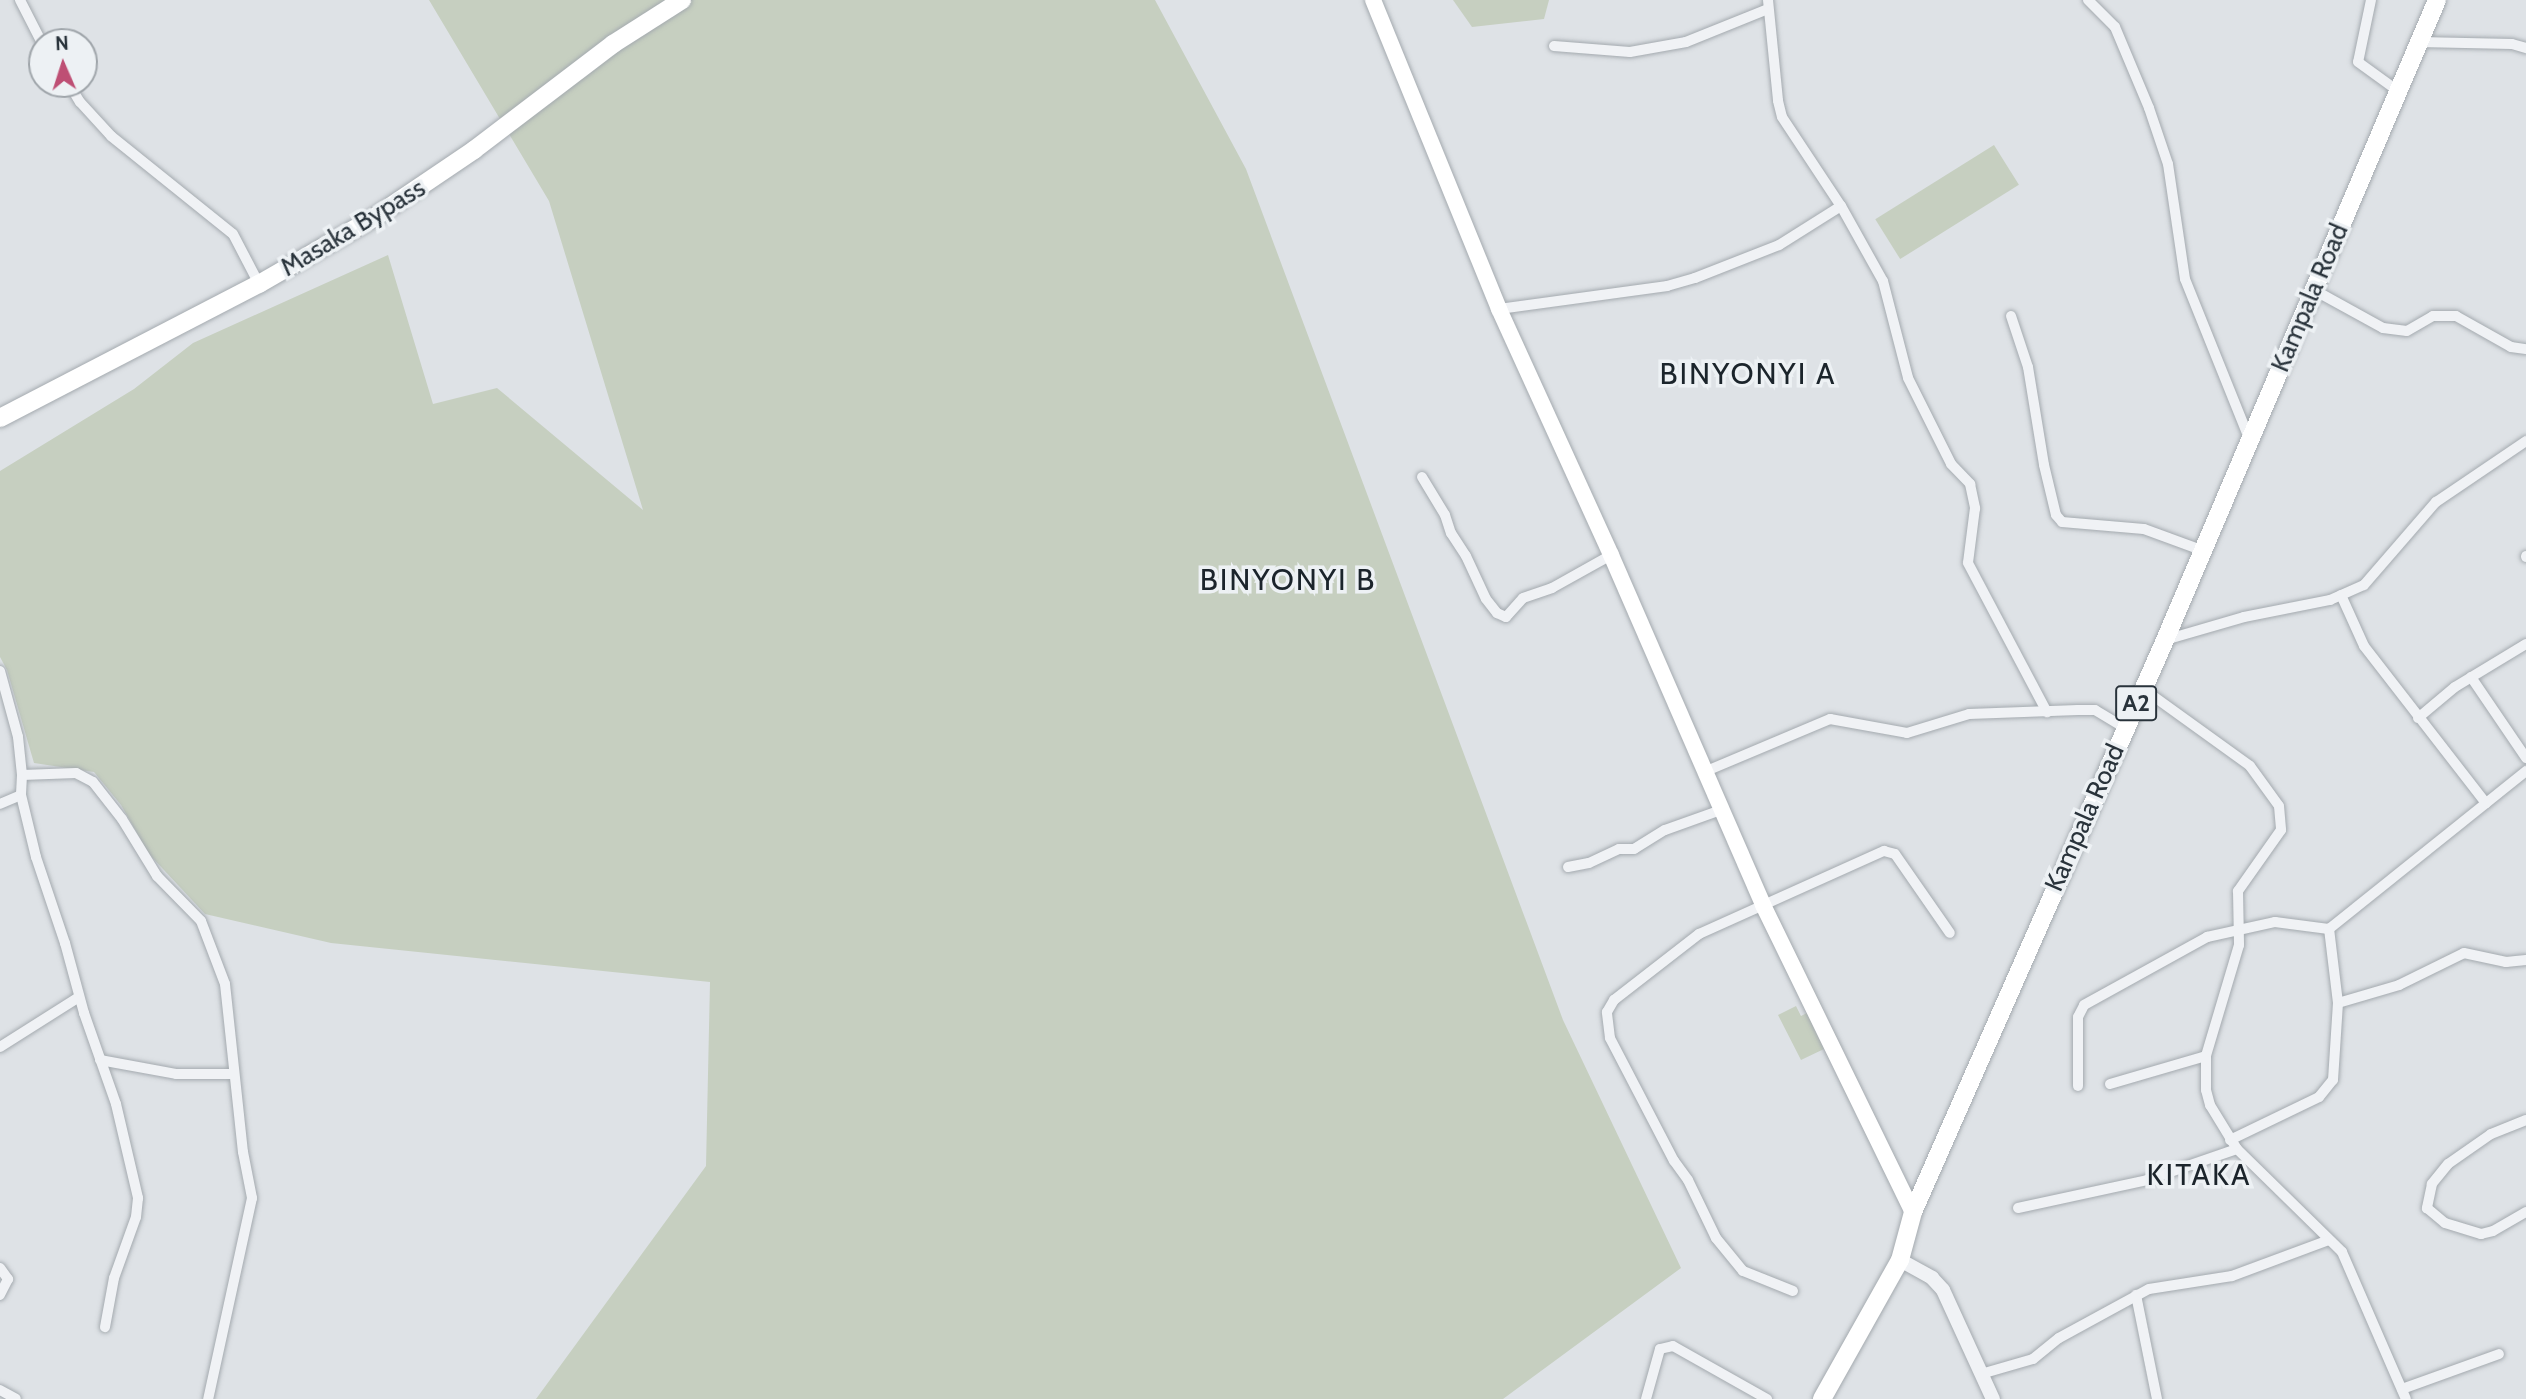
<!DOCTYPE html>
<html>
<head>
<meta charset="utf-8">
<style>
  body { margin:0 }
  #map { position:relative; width:2526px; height:1399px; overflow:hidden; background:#dee2e6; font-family:Cabin,sans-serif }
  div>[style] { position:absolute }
  .green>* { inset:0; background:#c6cfc0; transform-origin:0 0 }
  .roads { filter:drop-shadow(0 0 2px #a4aaaf) drop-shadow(0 0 2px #a4aaaf) }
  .minor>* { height:10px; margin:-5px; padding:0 5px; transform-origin:5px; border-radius:5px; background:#f0f2f5 }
  .tertiary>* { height:14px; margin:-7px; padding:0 7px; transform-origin:7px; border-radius:7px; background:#f0f2f5 }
  .secondary>* { height:16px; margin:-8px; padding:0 8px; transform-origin:8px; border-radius:8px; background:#fff }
  .primary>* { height:18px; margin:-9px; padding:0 9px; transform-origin:9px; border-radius:9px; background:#fff }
  .trunk>* { height:18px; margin:-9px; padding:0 9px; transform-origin:9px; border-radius:9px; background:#fff }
  span { translate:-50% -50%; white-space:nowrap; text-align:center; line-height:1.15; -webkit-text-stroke:7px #edf1f4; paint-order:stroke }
  .shield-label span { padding:2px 5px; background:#edf1f4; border:2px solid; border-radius:5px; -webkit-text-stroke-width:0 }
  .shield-label { font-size:24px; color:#29333b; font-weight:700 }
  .street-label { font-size:26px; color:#29333b }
  .quarter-label { font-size:30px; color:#1b242b; letter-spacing:2px }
  .north { position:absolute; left:28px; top:28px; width:70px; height:70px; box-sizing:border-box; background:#edf1f4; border:2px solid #9fa5aa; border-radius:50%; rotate:357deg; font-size:19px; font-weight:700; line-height:28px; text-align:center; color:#29333b }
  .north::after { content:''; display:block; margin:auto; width:24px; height:32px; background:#be4f74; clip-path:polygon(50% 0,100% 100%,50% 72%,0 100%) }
</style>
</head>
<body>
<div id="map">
  <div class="green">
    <i style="clip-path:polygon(429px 0,1155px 0,1246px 169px,1563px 1020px,1681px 1268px,1503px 1399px,536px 1399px,706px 1166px,710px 982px,331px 943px,205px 914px,149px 854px,121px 805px,94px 772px,34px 763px,7px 670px,0 657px,0 471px,134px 389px,193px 343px,388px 255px,433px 404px,497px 388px,643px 510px,549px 201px)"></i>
    <i style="clip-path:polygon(1453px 0,1549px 0,1544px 19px,1472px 27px)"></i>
    <i style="left:1994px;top:145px;width:47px;height:140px;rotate:58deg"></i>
    <i style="clip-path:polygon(1796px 1006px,1801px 1016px,1807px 1013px,1824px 1049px,1801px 1060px,1778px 1015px)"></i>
  </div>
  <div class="roads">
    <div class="minor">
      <i style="left:20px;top:0;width:48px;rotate:62.9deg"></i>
      <i style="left:1768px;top:0;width:101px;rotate:84.3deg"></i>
      <i style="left:1778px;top:101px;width:16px;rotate:76deg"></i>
      <i style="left:1782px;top:117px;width:107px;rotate:56.5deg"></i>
      <i style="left:1841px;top:206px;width:86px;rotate:60.8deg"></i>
      <i style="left:1883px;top:281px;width:100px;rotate:75.5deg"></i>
      <i style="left:1908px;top:378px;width:96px;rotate:63.4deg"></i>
      <i style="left:1951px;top:464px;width:28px;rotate:46deg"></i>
      <i style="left:1970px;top:484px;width:25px;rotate:78deg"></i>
      <i style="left:1975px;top:508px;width:55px;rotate:97.3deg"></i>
      <i style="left:1968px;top:563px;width:169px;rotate:62.1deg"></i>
      <i style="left:2088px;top:0;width:38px;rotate:45deg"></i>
      <i style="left:2115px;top:27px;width:88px;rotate:67.2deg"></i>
      <i style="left:2149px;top:108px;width:59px;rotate:71.3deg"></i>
      <i style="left:2168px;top:164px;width:116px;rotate:81.6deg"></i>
      <i style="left:2185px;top:279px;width:171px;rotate:68.1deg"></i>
      <i style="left:2371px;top:0;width:63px;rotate:101.8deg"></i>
      <i style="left:2358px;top:62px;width:49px;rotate:35.9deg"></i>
      <i style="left:2419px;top:42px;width:93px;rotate:1.2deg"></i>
      <i style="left:2512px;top:44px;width:15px;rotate:16deg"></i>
      <i style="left:1554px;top:46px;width:76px;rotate:4.5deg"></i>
      <i style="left:1630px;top:52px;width:57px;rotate:-10.1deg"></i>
      <i style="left:1686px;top:42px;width:88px;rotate:-21.9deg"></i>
      <i style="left:69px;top:84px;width:21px;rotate:59deg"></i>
      <i style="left:80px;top:102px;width:46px;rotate:47.6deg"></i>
      <i style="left:111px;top:136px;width:156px;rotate:38.8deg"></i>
      <i style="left:233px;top:234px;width:56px;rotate:62.5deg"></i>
      <i style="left:2314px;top:290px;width:79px;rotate:28.8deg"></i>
      <i style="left:2383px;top:328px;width:24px;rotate:7deg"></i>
      <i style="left:2407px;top:331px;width:30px;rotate:-30deg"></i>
      <i style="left:2433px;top:316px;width:23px"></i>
      <i style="left:2456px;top:316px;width:63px;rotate:29.4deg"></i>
      <i style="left:2511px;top:347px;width:15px;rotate:8deg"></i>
      <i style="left:1499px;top:309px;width:170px;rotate:-7.8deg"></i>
      <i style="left:1667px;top:286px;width:29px;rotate:-16deg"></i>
      <i style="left:1695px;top:278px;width:90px;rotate:-21.4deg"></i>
      <i style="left:1779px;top:245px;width:73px;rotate:-32.2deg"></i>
      <i style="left:2011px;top:316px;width:54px;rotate:71.6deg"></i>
      <i style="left:2028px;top:367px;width:99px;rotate:80.7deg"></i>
      <i style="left:2044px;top:465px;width:51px;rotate:76.5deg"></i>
      <i style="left:2056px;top:515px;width:9px;rotate:49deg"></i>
      <i style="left:2062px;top:522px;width:82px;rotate:4.9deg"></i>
      <i style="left:2144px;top:529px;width:61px;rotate:20.2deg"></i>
      <i style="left:1422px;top:477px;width:44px;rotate:58.8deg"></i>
      <i style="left:1445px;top:515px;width:19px;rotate:72deg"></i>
      <i style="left:1451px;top:533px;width:27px;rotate:57deg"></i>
      <i style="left:1466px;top:556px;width:47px;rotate:65.1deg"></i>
      <i style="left:1486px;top:599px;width:18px;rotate:52deg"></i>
      <i style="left:1497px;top:613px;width:10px;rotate:24deg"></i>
      <i style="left:1506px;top:617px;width:25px;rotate:-48deg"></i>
      <i style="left:1523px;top:598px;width:31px;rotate:-19deg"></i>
      <i style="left:1552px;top:588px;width:68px;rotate:-29.2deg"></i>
      <i style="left:2526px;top:556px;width:1px;rotate:90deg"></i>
      <i style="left:2341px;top:595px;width:56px;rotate:65.7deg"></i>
      <i style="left:2364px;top:646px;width:199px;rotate:52.2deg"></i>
      <i style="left:2165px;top:640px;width:82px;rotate:-16.2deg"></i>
      <i style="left:2244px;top:617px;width:88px;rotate:-11.2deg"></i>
      <i style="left:2330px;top:600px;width:37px;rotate:-24deg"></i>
      <i style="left:2364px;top:585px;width:110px;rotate:-49.1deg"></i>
      <i style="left:2436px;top:502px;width:109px;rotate:-34.1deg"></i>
      <i style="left:0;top:671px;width:68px;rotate:74.7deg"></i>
      <i style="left:18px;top:737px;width:38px;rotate:84deg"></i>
      <i style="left:22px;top:775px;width:20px;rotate:93deg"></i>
      <i style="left:21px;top:795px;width:23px;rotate:157deg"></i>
      <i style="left:2471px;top:677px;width:98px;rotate:55.8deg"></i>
      <i style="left:2142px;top:688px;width:133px;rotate:35.8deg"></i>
      <i style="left:2250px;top:766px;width:49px;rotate:54.1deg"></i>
      <i style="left:2279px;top:806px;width:24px;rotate:85deg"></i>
      <i style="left:2281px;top:830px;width:75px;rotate:125.2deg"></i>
      <i style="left:2238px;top:891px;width:54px;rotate:88.9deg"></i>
      <i style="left:2239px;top:945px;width:116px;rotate:106.6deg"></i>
      <i style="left:2206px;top:1056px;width:34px;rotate:90deg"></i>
      <i style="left:2206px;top:1090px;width:16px;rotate:75deg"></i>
      <i style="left:2210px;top:1105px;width:52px;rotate:58.5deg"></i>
      <i style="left:2237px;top:1149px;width:147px;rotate:44.4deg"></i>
      <i style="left:2342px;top:1252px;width:160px;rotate:66.5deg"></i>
      <i style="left:2418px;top:718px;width:48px;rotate:-40deg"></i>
      <i style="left:2455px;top:687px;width:83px;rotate:-31.2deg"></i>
      <i style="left:1704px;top:772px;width:137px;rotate:-22.8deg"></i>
      <i style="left:1830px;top:719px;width:78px;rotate:10.3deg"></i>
      <i style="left:1907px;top:733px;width:65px;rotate:-17deg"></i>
      <i style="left:1969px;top:714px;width:109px;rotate:-2.1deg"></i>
      <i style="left:2078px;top:710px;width:17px"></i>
      <i style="left:2095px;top:710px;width:35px;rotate:31deg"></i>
      <i style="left:22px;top:775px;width:54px;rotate:-2.1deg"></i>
      <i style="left:76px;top:773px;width:19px;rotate:28deg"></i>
      <i style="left:93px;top:782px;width:47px;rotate:51.9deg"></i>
      <i style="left:122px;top:819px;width:67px;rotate:58.4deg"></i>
      <i style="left:157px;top:876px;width:63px;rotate:45.6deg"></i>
      <i style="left:201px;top:921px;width:67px;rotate:69.1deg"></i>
      <i style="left:225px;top:984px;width:169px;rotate:83.9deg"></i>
      <i style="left:243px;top:1152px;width:47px;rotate:78.9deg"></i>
      <i style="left:252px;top:1198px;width:206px;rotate:102.3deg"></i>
      <i style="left:21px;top:795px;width:64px;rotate:76.4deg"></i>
      <i style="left:36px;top:857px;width:91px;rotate:71.4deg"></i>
      <i style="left:65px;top:943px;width:73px;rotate:74.8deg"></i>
      <i style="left:84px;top:1013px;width:96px;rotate:70.6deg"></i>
      <i style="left:116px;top:1104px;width:97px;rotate:76.8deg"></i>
      <i style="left:138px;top:1198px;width:19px;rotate:96deg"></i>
      <i style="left:136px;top:1217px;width:65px;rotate:109.8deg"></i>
      <i style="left:114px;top:1278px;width:50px;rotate:100.4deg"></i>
      <i style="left:1568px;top:867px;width:21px;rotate:-11deg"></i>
      <i style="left:1589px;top:863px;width:33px;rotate:-25deg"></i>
      <i style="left:1619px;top:849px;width:15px"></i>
      <i style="left:1634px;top:849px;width:36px;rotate:-32deg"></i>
      <i style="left:1665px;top:830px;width:59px;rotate:-19.7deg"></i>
      <i style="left:2338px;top:1003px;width:64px;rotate:-16.4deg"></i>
      <i style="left:2399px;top:985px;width:72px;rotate:-26.2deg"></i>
      <i style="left:2464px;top:953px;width:43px;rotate:12.1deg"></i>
      <i style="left:2506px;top:962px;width:20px;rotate:-6deg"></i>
      <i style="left:0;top:1047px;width:93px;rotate:-32.3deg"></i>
      <i style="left:100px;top:1060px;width:77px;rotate:10.4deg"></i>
      <i style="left:176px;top:1074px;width:58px"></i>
      <i style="left:2110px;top:1084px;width:100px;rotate:-16.3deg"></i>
      <i style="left:2078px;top:1086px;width:69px;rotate:-90deg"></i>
      <i style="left:2078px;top:1017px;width:13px;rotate:-63deg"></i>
      <i style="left:2084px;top:1005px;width:141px;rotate:-28.9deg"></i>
      <i style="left:2207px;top:937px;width:70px;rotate:-12.4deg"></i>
      <i style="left:2275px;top:922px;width:54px;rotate:7.4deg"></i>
      <i style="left:2526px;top:1120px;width:38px;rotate:158deg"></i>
      <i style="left:2491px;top:1134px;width:52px;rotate:145.1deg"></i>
      <i style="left:2448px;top:1164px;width:26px;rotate:129deg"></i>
      <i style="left:2432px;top:1184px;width:25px;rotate:102deg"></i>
      <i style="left:2427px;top:1208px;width:23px;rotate:40deg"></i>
      <i style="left:2445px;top:1223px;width:38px;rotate:17deg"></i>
      <i style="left:2481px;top:1234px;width:12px;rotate:-14deg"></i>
      <i style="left:2493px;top:1231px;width:38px;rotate:-30deg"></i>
      <i style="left:2230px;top:1140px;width:99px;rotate:-25.8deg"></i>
      <i style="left:2319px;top:1097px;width:22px;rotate:-51deg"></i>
      <i style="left:2333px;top:1080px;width:77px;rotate:-86.3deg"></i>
      <i style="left:2338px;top:1003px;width:75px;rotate:-96.9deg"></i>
      <i style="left:2329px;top:929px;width:253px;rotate:-38.7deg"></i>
      <i style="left:2018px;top:1208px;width:132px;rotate:-12.2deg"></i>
      <i style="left:2147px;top:1180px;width:95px;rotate:-19deg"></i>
      <i style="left:0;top:1268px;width:14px;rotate:54deg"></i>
      <i style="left:8px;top:1279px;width:18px;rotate:117deg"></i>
      <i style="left:1793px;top:1291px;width:54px;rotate:-158.2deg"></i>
      <i style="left:1743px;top:1271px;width:43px;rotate:-129.3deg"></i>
      <i style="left:1716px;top:1238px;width:64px;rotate:-115.8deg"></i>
      <i style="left:1688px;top:1180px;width:24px;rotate:-126deg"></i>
      <i style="left:1674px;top:1161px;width:139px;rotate:-117.5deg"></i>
      <i style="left:1610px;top:1038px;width:26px;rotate:-97deg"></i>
      <i style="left:1607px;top:1012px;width:14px;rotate:-60deg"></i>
      <i style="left:1614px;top:1000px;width:108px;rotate:-37.8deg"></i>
      <i style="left:1699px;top:934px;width:203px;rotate:-24.2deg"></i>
      <i style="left:1884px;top:851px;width:11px;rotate:15deg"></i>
      <i style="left:1895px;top:854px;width:96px;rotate:55.2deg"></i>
      <i style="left:2136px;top:1295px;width:106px;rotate:78.6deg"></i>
      <i style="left:1981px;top:1374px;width:54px;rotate:-16.1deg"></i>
      <i style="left:2033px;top:1359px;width:33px;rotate:-39deg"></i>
      <i style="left:2059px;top:1338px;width:102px;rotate:-28.6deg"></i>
      <i style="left:2149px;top:1289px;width:84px;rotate:-8.9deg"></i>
      <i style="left:2232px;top:1276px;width:103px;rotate:-20.4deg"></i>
      <i style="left:2402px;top:1389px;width:103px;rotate:-19.8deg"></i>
      <i style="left:0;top:1390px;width:18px;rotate:29deg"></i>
      <i style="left:1646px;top:1399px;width:52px;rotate:-74.4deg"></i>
      <i style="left:1660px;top:1349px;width:13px;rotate:-13deg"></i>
      <i style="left:1673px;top:1346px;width:108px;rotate:29.4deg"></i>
    </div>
    <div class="tertiary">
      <i style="left:1900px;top:1260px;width:37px;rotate:29deg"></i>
      <i style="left:1932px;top:1278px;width:16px;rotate:47deg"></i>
      <i style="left:1943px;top:1290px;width:120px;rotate:65.4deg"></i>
    </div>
    <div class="secondary">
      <i style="left:1373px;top:0;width:334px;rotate:67.8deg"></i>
      <i style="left:1499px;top:309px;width:270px;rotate:65.5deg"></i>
      <i style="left:1611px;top:555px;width:382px;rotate:66.5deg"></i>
      <i style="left:1763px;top:905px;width:342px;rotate:64deg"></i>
    </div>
    <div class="primary">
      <i style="left:1822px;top:1399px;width:159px;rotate:-60.7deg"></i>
      <i style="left:1900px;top:1260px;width:50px;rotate:-74.8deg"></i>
      <i style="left:1913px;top:1212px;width:625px;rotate:-66.22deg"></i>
      <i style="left:2165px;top:640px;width:695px;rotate:-66.97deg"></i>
    </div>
    <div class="trunk">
      <i style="left:0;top:418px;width:292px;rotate:-27.4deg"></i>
      <i style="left:259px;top:284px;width:134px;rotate:-30deg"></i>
      <i style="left:375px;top:217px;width:120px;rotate:-34.1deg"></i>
      <i style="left:474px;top:150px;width:175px;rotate:-37.3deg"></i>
      <i style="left:613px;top:44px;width:82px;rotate:-32.5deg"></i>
    </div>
  </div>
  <div class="shield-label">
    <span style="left:2136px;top:703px">A2</span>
  </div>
  <div class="street-label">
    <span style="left:353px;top:228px;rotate:-31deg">Masaka Bypass</span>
    <span style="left:2310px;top:298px;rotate:-67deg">Kampala Road</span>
    <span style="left:2085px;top:818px;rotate:-66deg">Kampala Road</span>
  </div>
  <div class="quarter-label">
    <span style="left:1748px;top:374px">BINYONYI A</span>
    <span style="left:1288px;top:580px">BINYONYI B</span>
    <span style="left:2199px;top:1175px">KITAKA</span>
  </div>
  <div class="north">N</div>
</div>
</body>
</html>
